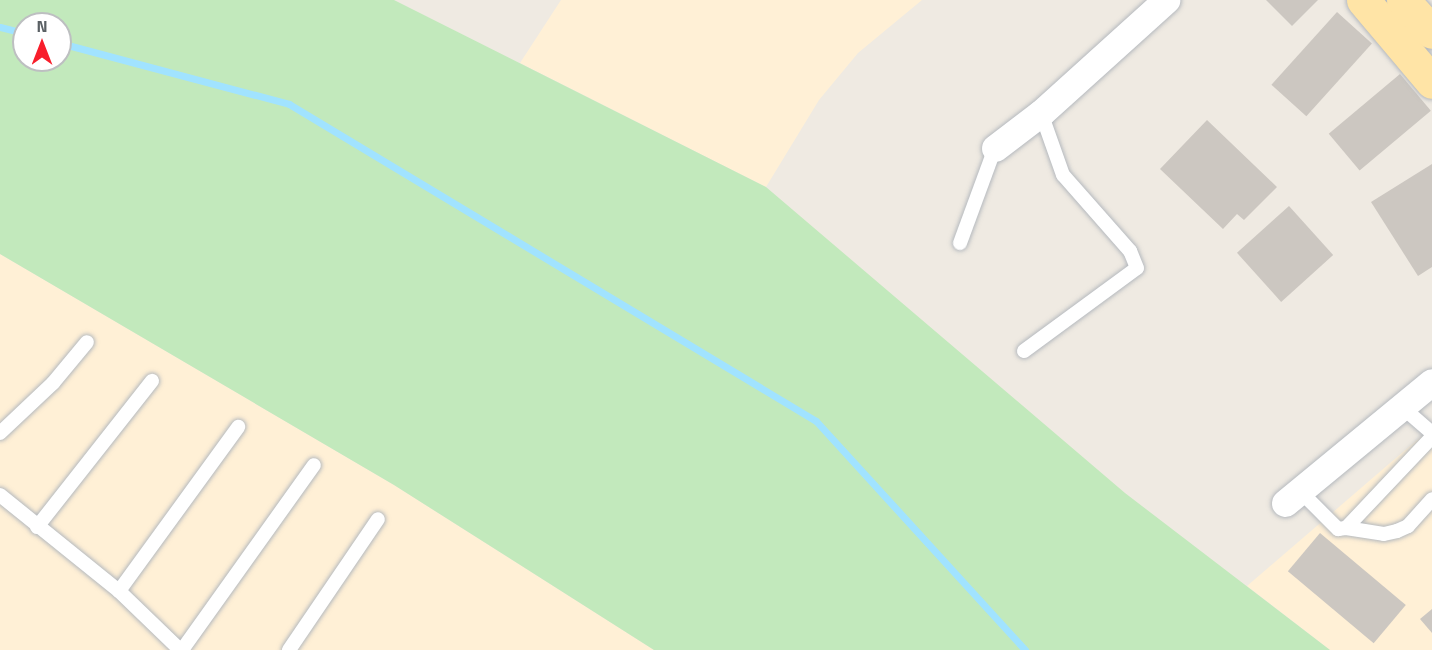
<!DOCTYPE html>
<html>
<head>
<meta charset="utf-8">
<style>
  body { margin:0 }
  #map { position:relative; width:1432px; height:650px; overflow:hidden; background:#efeae2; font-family:"Titillium Web",sans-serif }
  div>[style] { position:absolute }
  .commercial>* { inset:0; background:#fff0d6 }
  .green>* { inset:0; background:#c2e9bc }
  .stream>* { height:7px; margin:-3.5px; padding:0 3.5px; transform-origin:3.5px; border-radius:3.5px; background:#a1e3ff }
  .building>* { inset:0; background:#ccc7c1; transform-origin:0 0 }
  .roads { filter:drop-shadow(0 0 2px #b5b9be) drop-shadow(0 0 2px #b5b9be) }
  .service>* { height:14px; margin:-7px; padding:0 7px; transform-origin:7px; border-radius:7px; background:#fff }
  .minor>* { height:27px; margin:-13.5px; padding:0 13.5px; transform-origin:13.5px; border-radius:13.5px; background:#fff }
  .primary>* { height:33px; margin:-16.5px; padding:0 16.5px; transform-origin:16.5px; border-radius:16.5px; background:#ffe4a6 }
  span { translate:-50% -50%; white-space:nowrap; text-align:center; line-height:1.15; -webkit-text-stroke:5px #fff; paint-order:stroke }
  .north { position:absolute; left:12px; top:12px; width:60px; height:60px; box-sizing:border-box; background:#fff; border:2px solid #bdbfc1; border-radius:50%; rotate:0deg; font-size:16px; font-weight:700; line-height:24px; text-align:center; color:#5a6064 }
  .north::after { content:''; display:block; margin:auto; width:21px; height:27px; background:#f81e2b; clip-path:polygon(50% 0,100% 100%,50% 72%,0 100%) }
</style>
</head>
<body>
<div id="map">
  <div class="commercial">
    <i style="clip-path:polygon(561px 0,922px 0,858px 53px,819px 100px,766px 187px,520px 63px)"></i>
    <i style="clip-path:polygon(0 254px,394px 485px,654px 650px,0 650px)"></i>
    <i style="clip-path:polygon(1432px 427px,1432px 650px,1330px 650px,1247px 586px)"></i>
  </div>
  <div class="green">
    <i style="clip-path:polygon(evenodd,0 0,394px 0,766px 187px,1125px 493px,1330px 650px,654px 650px,394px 485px,0 254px,0 0,24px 24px,60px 24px,60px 60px,24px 60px,24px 24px)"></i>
  </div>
  <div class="stream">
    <i style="left:0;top:27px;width:25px;rotate:14deg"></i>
    <i style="left:60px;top:43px;width:237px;rotate:14.9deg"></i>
    <i style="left:289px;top:104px;width:615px;rotate:31.03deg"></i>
    <i style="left:816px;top:421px;width:310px;rotate:47.6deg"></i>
  </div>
  <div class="building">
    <i style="clip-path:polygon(1266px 0,1318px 0,1292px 26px)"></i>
    <i style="left:1337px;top:12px;width:47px;height:98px;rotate:42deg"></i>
    <i style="left:1400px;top:74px;width:48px;height:93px;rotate:50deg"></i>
    <i style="clip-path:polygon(1207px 120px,1277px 187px,1244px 220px,1237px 214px,1223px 229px,1160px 169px)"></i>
    <i style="clip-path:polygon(1432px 164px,1432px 267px,1418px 276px,1371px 202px)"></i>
    <i style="left:1289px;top:206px;width:66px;height:70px;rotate:48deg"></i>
    <i style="left:1320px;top:533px;width:112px;height:50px;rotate:40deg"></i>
    <i style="clip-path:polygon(1432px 609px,1432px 633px,1420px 619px)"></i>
  </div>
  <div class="roads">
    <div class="service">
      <i style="left:960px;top:243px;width:101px;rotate:-69.8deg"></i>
      <i style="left:1024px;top:351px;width:140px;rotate:-36.3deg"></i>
      <i style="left:1137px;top:268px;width:18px;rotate:-112deg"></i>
      <i style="left:1130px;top:251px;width:101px;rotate:-131.4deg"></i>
      <i style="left:1063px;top:175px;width:66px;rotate:-109.5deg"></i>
      <i style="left:1402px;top:407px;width:40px;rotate:41deg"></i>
      <i style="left:0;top:433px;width:73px;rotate:-43.3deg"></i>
      <i style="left:53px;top:383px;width:53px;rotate:-50.3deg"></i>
      <i style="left:1300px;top:491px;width:54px;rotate:45deg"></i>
      <i style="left:1338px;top:529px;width:8px;rotate:-7deg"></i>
      <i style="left:1346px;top:528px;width:125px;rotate:-46.6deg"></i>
      <i style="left:0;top:495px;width:153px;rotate:38.9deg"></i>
      <i style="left:119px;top:591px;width:85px;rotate:44deg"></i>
      <i style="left:37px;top:527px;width:186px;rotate:-51.8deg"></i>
      <i style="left:1346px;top:528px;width:38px;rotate:9deg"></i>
      <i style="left:1384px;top:534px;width:13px;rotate:-13deg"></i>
      <i style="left:1397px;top:531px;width:12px;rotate:-24deg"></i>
      <i style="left:1408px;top:526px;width:36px;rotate:-48deg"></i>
      <i style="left:119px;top:591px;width:203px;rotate:-54deg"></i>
      <i style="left:182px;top:650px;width:227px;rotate:-54.5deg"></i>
      <i style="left:289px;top:650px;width:158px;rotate:-55.8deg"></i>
    </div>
    <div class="minor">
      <i style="left:995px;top:148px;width:58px;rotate:-37.3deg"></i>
      <i style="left:1041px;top:113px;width:169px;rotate:-42.1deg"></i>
      <i style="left:1285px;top:503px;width:190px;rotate:-39.5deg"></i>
    </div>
    <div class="primary">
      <i style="left:1363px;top:0;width:107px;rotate:49.9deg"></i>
      <i style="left:1403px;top:0;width:43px;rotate:47.8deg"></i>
    </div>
  </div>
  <div class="north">N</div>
</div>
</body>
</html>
